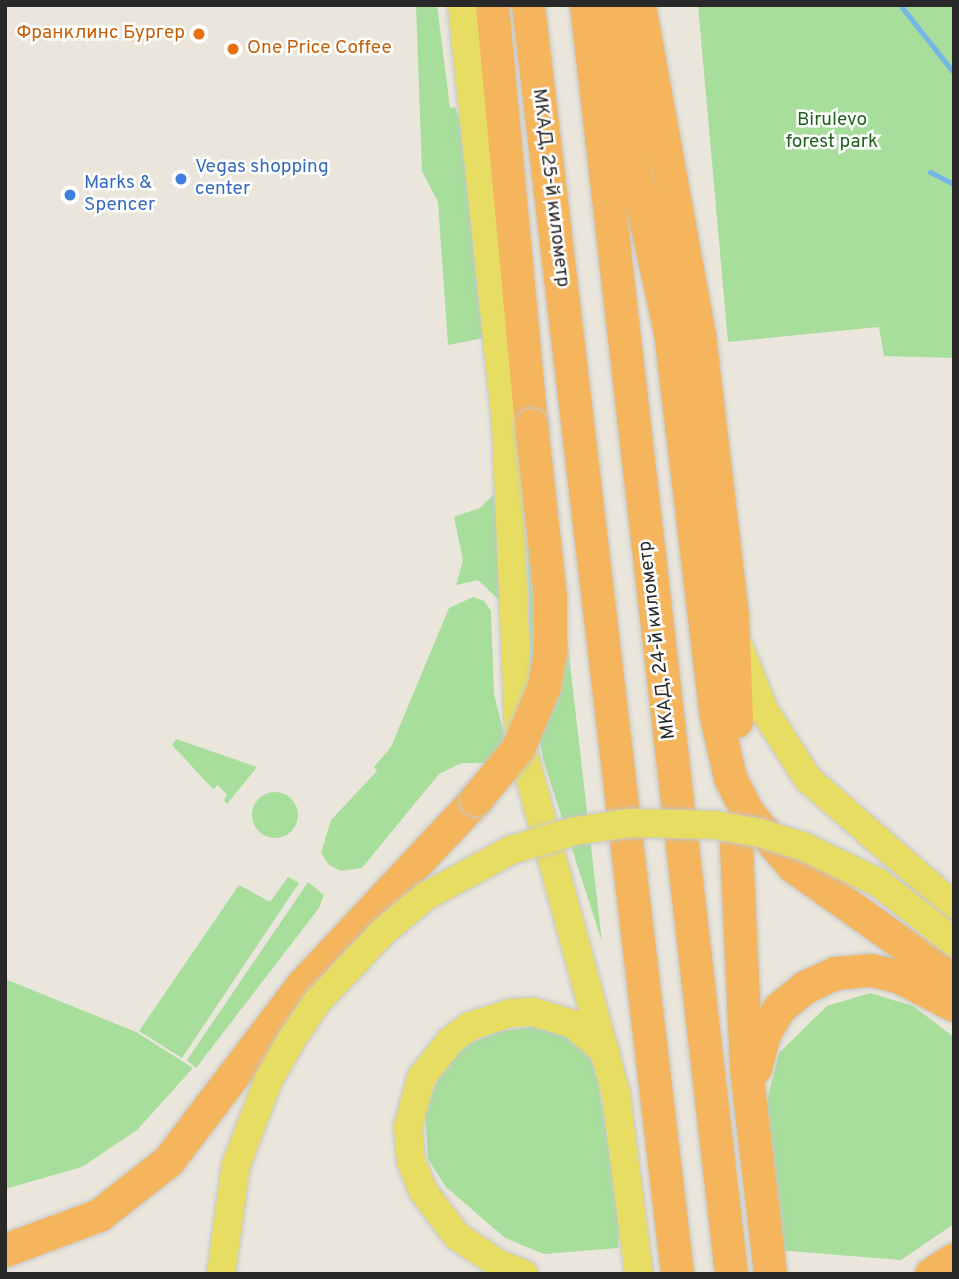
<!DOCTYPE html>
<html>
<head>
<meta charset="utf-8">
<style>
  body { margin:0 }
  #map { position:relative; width:959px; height:1279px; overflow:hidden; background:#eae6db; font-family:Overpass,sans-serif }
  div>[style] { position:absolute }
  .green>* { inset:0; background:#a7de9b }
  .round { border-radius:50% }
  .stream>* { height:5px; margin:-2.5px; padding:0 2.5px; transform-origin:2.5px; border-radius:2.5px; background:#74b7e6 }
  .roads { filter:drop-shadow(0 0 2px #c7c7c7) drop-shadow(0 0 2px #c7c7c7) }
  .primary>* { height:28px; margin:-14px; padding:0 14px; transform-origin:14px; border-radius:14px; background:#e7dd63 }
  .highway>* { height:33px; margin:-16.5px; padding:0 16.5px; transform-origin:16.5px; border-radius:16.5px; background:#f4b55d }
  .bridges { filter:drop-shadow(0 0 2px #c7c7c7) drop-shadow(0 0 2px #c7c7c7) }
  .primary-bridge>* { height:28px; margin:-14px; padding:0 14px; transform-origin:14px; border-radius:14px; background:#e7dd63 }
  .highway-bridge>* { height:33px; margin:-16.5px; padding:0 16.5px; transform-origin:16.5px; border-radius:16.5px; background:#f4b55d }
  .dots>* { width:19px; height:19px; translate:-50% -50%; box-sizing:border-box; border:4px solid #fff; border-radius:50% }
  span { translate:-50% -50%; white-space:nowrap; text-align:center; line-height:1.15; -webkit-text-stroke:5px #fff; paint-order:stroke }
  .food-label { font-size:19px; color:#c56008 }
  .right { translate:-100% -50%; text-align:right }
  .left { translate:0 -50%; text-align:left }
  .park-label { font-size:19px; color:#22611e }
  .shop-label { font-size:19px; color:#366cbe }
  .street-label { font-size:19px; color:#292929 }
  .frame { position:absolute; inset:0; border:7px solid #292929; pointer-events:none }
</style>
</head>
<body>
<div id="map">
  <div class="green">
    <i style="clip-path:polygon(416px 5px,437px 5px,450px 108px,455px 107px,468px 145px,489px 337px,448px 345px,438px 202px,422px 171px)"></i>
    <i style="clip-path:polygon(698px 5px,954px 5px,954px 358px,884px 356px,879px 327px,728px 342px)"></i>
    <i style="clip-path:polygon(543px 430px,602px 942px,543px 759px,532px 698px,527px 531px)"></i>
    <i style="clip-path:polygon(496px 485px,502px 603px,478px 580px,456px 585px,463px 560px,454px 517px,480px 508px,495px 493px)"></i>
    <i style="clip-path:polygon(473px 597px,484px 601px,491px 611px,494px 694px,505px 738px,486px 763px,462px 763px,439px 774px,362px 868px,341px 871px,329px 865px,321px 853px,331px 820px,377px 771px,374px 767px,391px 747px,449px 608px)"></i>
    <i style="clip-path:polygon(176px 739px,257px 767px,227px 804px,224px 800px,227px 795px,218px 785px,213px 789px,172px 745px)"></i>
    <i class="round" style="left:252px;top:792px;width:46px;height:46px"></i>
    <i style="clip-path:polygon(288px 877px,299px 883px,182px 1058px,139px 1031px,239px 885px,270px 902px)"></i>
    <i style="clip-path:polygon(308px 882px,324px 895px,319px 908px,196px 1068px,187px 1060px)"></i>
    <i style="clip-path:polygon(5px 979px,136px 1032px,193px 1068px,137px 1130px,82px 1167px,5px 1189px)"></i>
    <i style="clip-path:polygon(870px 993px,913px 1006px,954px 1037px,954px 1224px,901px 1260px,776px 1250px,763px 1116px,779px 1053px,827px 1006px)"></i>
    <i style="clip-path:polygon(537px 1026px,563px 1033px,595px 1062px,620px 1219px,618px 1248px,544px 1254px,505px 1238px,446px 1187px,428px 1159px,425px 1112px,439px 1076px,464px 1046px,496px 1032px)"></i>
  </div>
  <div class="stream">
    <i style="left:900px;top:5px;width:87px;rotate:51.5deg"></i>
    <i style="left:930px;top:172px;width:27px;rotate:27deg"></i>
  </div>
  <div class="roads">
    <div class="primary">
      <i style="left:462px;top:5px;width:421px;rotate:84deg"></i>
      <i style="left:506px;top:424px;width:313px;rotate:87.6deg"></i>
      <i style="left:519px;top:737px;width:371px;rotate:74.8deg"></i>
      <i style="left:616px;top:1095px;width:180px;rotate:82.7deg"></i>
      <i style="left:739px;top:647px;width:68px;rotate:68.4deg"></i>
      <i style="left:764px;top:710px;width:82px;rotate:57.5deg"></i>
      <i style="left:808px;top:779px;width:194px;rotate:41deg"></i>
      <i style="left:524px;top:1274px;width:26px;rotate:-159deg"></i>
      <i style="left:500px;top:1265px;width:52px;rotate:-146deg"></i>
      <i style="left:457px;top:1236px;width:56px;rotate:-127.1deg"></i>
      <i style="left:423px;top:1191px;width:31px;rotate:-112deg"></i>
      <i style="left:411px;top:1162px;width:35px;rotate:-95deg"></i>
      <i style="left:408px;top:1127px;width:51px;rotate:-75.1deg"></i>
      <i style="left:421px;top:1078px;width:48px;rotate:-51.7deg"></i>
      <i style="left:451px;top:1040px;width:24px;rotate:-36deg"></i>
      <i style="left:470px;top:1026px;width:43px;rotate:-17.6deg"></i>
      <i style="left:511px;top:1013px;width:22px;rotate:-3deg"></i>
      <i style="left:533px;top:1012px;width:42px;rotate:16.7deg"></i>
      <i style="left:573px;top:1024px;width:43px;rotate:41.2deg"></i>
    </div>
    <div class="highway">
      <i style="left:492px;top:5px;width:422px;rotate:84.7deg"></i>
      <i style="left:528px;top:5px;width:1278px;rotate:83.3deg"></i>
      <i style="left:586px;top:5px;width:1277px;rotate:83.48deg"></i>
      <i style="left:609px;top:5px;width:36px;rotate:76deg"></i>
      <i style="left:618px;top:40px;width:133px;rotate:82.7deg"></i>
      <i style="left:635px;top:172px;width:164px;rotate:77.7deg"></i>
      <i style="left:670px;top:332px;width:383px;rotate:83.2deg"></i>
      <i style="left:715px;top:712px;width:68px;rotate:77.2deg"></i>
      <i style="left:730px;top:778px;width:38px;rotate:63deg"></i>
      <i style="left:747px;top:812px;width:71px;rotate:49.6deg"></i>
      <i style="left:793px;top:866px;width:197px;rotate:35.3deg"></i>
      <i style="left:639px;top:5px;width:334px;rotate:79.7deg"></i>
      <i style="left:699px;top:334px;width:283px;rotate:83.3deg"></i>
      <i style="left:732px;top:615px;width:106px;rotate:87.8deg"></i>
      <i style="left:736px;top:846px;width:223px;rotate:87.4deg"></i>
      <i style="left:746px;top:1069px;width:206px;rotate:83.3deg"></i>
      <i style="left:755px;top:1068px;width:35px;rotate:-75deg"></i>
      <i style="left:764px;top:1034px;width:30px;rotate:-60deg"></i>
      <i style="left:779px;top:1008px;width:33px;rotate:-39deg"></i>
      <i style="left:805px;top:987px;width:33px;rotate:-25deg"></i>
      <i style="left:835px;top:973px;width:36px;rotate:-5deg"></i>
      <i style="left:871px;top:970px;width:28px;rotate:13deg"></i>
      <i style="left:898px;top:976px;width:63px;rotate:27.4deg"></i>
      <i style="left:5px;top:1250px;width:100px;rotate:-20.4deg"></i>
      <i style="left:99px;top:1215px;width:88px;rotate:-38deg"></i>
      <i style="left:168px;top:1161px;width:223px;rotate:-52.7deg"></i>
      <i style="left:303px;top:984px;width:253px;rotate:-46.9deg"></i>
      <i style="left:931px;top:1274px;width:27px;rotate:-33deg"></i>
    </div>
  </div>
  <div class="bridges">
    <div class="primary-bridge">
      <i style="left:221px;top:1274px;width:110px;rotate:-82.2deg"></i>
      <i style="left:236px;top:1165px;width:90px;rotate:-69.1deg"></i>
      <i style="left:268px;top:1081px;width:48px;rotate:-60.3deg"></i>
      <i style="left:292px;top:1039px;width:45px;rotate:-56deg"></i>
      <i style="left:317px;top:1002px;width:98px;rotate:-46.7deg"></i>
      <i style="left:384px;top:931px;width:55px;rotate:-39.8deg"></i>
      <i style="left:426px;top:896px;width:97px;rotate:-28.4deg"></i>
      <i style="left:511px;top:850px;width:67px;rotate:-16.5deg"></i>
      <i style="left:575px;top:831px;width:56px;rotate:-8.3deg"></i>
      <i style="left:630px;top:823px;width:85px;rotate:1.3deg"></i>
      <i style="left:715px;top:825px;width:46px;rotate:10.1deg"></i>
      <i style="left:760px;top:833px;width:47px;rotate:17.3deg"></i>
      <i style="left:805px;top:847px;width:82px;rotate:25.9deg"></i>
      <i style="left:879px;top:883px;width:95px;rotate:38.2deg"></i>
    </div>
    <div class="highway-bridge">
      <i style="left:476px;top:799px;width:66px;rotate:-50.5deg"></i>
      <i style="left:518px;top:748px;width:67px;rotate:-67.2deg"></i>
      <i style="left:544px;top:686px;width:34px;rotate:-80deg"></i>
      <i style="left:550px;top:653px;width:57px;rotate:-90deg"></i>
      <i style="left:550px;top:596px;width:172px;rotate:-96.3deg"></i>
    </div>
  </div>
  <div class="dots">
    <i style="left:199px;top:34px;background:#e8710a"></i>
    <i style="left:233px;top:49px;background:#e8710a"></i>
    <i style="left:181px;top:179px;background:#3f7fe0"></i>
    <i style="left:70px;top:195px;background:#3f7fe0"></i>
  </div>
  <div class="food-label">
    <span class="right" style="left:185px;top:34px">Франклинс Бургер</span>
    <span class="left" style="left:247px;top:49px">One Price Coffee</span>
  </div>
  <div class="park-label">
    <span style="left:832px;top:132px">Birulevo<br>forest park</span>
  </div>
  <div class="shop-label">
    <span class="left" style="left:195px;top:179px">Vegas shopping<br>center</span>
    <span class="left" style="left:84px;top:195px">Marks &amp;<br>Spencer</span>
  </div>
  <div class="street-label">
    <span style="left:550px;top:188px;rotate:83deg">МКАД, 25-й километр</span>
    <span style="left:658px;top:640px;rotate:-97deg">МКАД, 24-й километр</span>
  </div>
  <div class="frame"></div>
</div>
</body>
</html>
